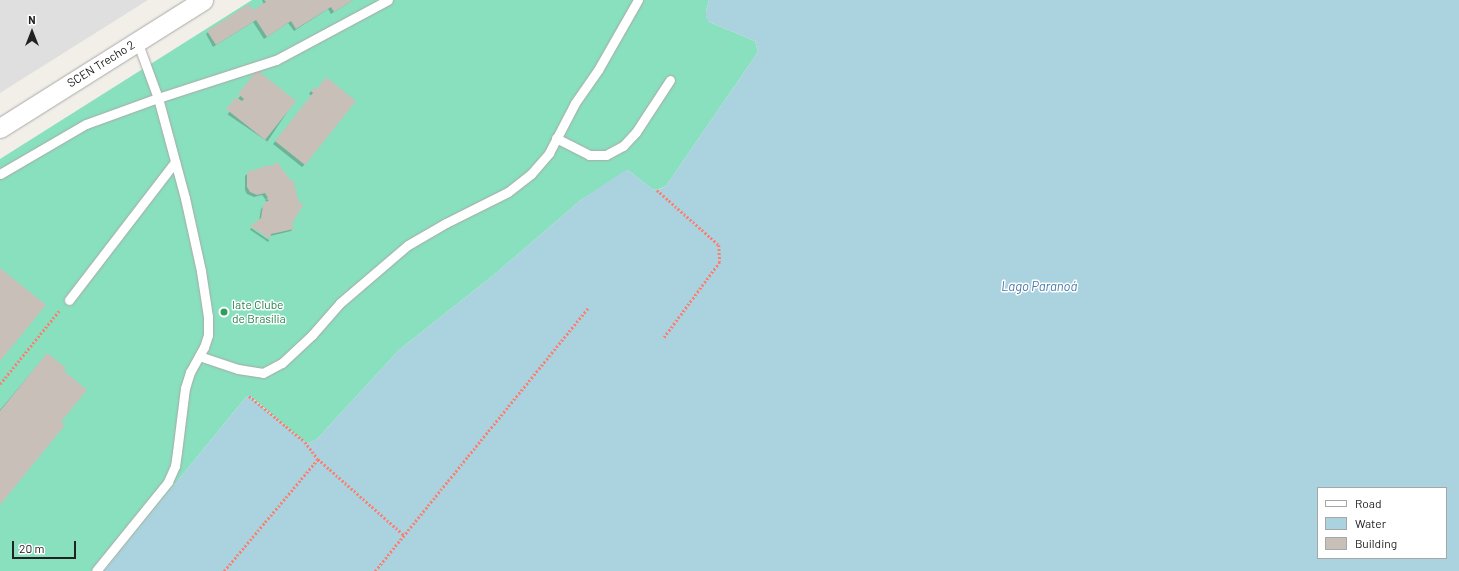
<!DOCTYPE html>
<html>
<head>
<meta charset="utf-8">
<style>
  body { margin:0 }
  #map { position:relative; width:1459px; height:571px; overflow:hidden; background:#f2efe9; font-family:Barlow,sans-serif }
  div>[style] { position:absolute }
  .residential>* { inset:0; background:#e0dfdf }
  .pitch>* { inset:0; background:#88e0be }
  .water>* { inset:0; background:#aad3df }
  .shadow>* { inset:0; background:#0003; transform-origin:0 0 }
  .building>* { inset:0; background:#c7bfb8 }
  .path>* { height:2.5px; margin-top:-1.25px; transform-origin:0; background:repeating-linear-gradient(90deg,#fa8072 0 2px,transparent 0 4px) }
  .roads { filter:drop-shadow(0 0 1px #a9a9a9) drop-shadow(0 0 1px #a9a9a9) }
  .lane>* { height:9px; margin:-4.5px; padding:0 4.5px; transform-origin:4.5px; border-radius:4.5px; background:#fff }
  .street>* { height:19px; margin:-9.5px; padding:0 9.5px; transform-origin:9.5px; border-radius:9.5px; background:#fff }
  .dots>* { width:11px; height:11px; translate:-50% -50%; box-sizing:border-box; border:2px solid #fff; border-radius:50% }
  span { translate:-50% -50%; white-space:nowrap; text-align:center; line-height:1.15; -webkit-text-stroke:3px #fff; paint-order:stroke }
  .street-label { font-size:12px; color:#222 }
  .leisure-label { font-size:12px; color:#27864d }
  .left { translate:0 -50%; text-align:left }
  .water-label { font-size:13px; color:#4a7aab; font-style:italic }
  .legend { position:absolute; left:1317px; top:487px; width:130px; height:72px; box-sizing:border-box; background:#fff; border:1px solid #a7a7a7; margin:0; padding:5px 7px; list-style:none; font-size:12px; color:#222 }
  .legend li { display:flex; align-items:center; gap:8px; height:20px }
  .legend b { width:20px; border:1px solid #a7a7a7 }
  .north { position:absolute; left:12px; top:12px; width:40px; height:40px; -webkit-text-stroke:3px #fff; paint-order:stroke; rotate:0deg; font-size:11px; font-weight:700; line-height:16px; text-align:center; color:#222 }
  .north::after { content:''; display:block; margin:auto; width:14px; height:18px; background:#222; clip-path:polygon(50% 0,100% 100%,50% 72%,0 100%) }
  .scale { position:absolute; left:12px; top:541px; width:64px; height:18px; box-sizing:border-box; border:2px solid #222; border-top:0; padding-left:5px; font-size:12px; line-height:14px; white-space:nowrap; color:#222; -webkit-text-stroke:3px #fff; paint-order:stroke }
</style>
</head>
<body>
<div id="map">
  <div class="residential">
    <i style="clip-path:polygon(0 0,148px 0,0 93px)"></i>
  </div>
  <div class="pitch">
    <i style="clip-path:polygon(252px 0,709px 0,706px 11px,709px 22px,755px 41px,758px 52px,666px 186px,657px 190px,652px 189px,628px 170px,581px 200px,495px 274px,399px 350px,317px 439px,309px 443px,305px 442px,250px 396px,246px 397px,104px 571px,0 571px,0 159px)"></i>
  </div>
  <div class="water">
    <i style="clip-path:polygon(evenodd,709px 0,1459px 0,1459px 571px,104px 571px,246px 397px,249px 396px,305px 442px,309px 443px,317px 439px,399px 350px,495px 274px,581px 200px,624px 171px,628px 170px,652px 189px,658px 190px,666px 186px,758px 52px,755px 41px,709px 22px,706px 18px,706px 11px,709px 0,1318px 488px,1446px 488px,1446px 558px,1318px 558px,1318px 488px)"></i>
  </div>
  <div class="shadow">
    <i style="clip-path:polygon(262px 0,353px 0,331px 14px,328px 9px,294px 31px,288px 23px,264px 39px,253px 22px,213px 47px,206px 34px,208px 32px,253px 12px,264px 5px)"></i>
    <i style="left:255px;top:74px;width:48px;height:49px;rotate:34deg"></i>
    <i style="clip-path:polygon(316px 90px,305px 164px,302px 167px,273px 144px,312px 96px,309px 94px,311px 91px)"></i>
    <i style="clip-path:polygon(268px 166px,293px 228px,291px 231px,270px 236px,269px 239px,259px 221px,261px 209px,268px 202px,265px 201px,266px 200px,262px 195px,254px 197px,247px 194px,245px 190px,245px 176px,248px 173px)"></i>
    <i style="left:251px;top:228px;width:22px;height:2px;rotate:34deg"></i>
    <i style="clip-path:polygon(47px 354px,62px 371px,60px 422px,0 503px,0 410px)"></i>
  </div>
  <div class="building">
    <i style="clip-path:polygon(264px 0,353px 0,334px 12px,331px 7px,296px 29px,291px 21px,267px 37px,256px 20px,216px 45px,207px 31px,249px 4px,253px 10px,266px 2px)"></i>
    <i style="clip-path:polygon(257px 70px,296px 101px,265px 140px,226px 109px,236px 97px,242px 101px,244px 99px,238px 94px)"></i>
    <i style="clip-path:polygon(326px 77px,356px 101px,305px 165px,275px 141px,313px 93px,311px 91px,314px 87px,317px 89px)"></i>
    <i style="clip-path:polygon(277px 162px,291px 181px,293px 179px,299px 203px,304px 203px,292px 224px,294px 229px,271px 234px,270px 239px,250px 226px,261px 218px,263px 205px,269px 200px,266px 199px,268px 198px,265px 193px,257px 195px,250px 192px,247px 187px,247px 172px,269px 165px,270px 167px)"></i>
    <i style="clip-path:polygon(0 268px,46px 305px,0 361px)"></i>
    <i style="clip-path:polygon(47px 353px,66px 368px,64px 371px,87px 390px,61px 422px,65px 425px,0 505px,0 411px)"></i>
  </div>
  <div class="path">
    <i style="left:657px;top:190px;width:83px;rotate:41.6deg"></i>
    <i style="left:719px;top:245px;width:17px;rotate:87deg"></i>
    <i style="left:720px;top:262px;width:94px;rotate:126.4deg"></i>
    <i style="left:0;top:384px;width:94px;rotate:-51.1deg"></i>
    <i style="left:249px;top:396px;width:72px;rotate:39.4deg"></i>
    <i style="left:305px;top:442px;width:21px;rotate:53deg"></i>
    <i style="left:318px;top:459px;width:115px;rotate:41.5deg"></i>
    <i style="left:224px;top:571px;width:146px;rotate:-50deg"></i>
    <i style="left:375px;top:571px;width:338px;rotate:-51deg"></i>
  </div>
  <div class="roads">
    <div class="lane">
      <i style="left:137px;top:41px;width:61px;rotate:69.8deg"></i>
      <i style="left:158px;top:98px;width:124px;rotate:-17.9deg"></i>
      <i style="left:276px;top:60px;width:127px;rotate:-28.2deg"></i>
      <i style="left:556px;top:138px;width:37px;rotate:27deg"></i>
      <i style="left:589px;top:155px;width:17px"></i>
      <i style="left:606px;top:155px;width:19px;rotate:-28deg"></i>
      <i style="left:623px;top:146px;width:19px;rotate:-47deg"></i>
      <i style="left:636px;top:132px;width:62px;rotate:-56.8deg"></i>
      <i style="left:0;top:174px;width:99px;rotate:-30.2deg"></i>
      <i style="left:86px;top:124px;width:77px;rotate:-19.9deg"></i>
      <i style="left:158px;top:98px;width:104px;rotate:74.9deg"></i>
      <i style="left:185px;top:198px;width:75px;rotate:77.6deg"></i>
      <i style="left:201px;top:271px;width:47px;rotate:81.3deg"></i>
      <i style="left:208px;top:317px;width:18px;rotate:90deg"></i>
      <i style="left:208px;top:335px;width:13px;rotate:108deg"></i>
      <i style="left:204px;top:347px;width:29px;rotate:119deg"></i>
      <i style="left:190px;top:372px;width:17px;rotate:107deg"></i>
      <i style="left:185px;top:388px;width:64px;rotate:97.1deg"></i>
      <i style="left:177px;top:452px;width:14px;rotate:98deg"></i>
      <i style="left:175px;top:466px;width:17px;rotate:114deg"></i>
      <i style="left:168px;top:482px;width:114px;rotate:129deg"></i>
      <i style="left:69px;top:300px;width:174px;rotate:-52.5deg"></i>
      <i style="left:199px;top:356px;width:41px;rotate:18.4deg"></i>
      <i style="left:238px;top:369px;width:25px;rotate:9deg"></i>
      <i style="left:263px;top:373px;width:21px;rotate:-28deg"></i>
      <i style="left:282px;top:363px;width:41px;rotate:-43deg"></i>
      <i style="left:312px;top:335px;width:43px;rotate:-48.8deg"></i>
      <i style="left:340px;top:303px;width:89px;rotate:-40.5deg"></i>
      <i style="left:408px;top:245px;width:44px;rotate:-30.1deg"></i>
      <i style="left:446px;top:223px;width:69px;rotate:-26.6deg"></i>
      <i style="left:508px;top:192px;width:29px;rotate:-38deg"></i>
      <i style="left:531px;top:174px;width:28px;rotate:-49deg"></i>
      <i style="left:549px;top:153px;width:56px;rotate:-62.5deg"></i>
      <i style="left:575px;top:103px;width:40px;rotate:-55.1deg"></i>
      <i style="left:598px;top:70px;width:81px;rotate:-60.3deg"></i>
    </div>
    <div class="street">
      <i style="left:0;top:128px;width:240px;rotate:-32.2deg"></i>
    </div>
  </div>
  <div class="dots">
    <i style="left:224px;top:312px;background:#2e9e5b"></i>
  </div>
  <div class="street-label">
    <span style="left:101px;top:64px;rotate:-32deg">SCEN Trecho 2</span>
  </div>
  <div class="leisure-label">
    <span class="left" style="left:232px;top:312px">Iate Clube<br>de Brasília</span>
  </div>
  <div class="water-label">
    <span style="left:1039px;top:286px">Lago Paranoá</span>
  </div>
  <ul class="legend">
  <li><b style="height:5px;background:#fff"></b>Road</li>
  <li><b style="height:11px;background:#aad3df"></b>Water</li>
  <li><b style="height:11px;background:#c7bfb8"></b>Building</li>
  </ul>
  <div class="north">N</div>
  <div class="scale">20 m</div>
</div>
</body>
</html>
